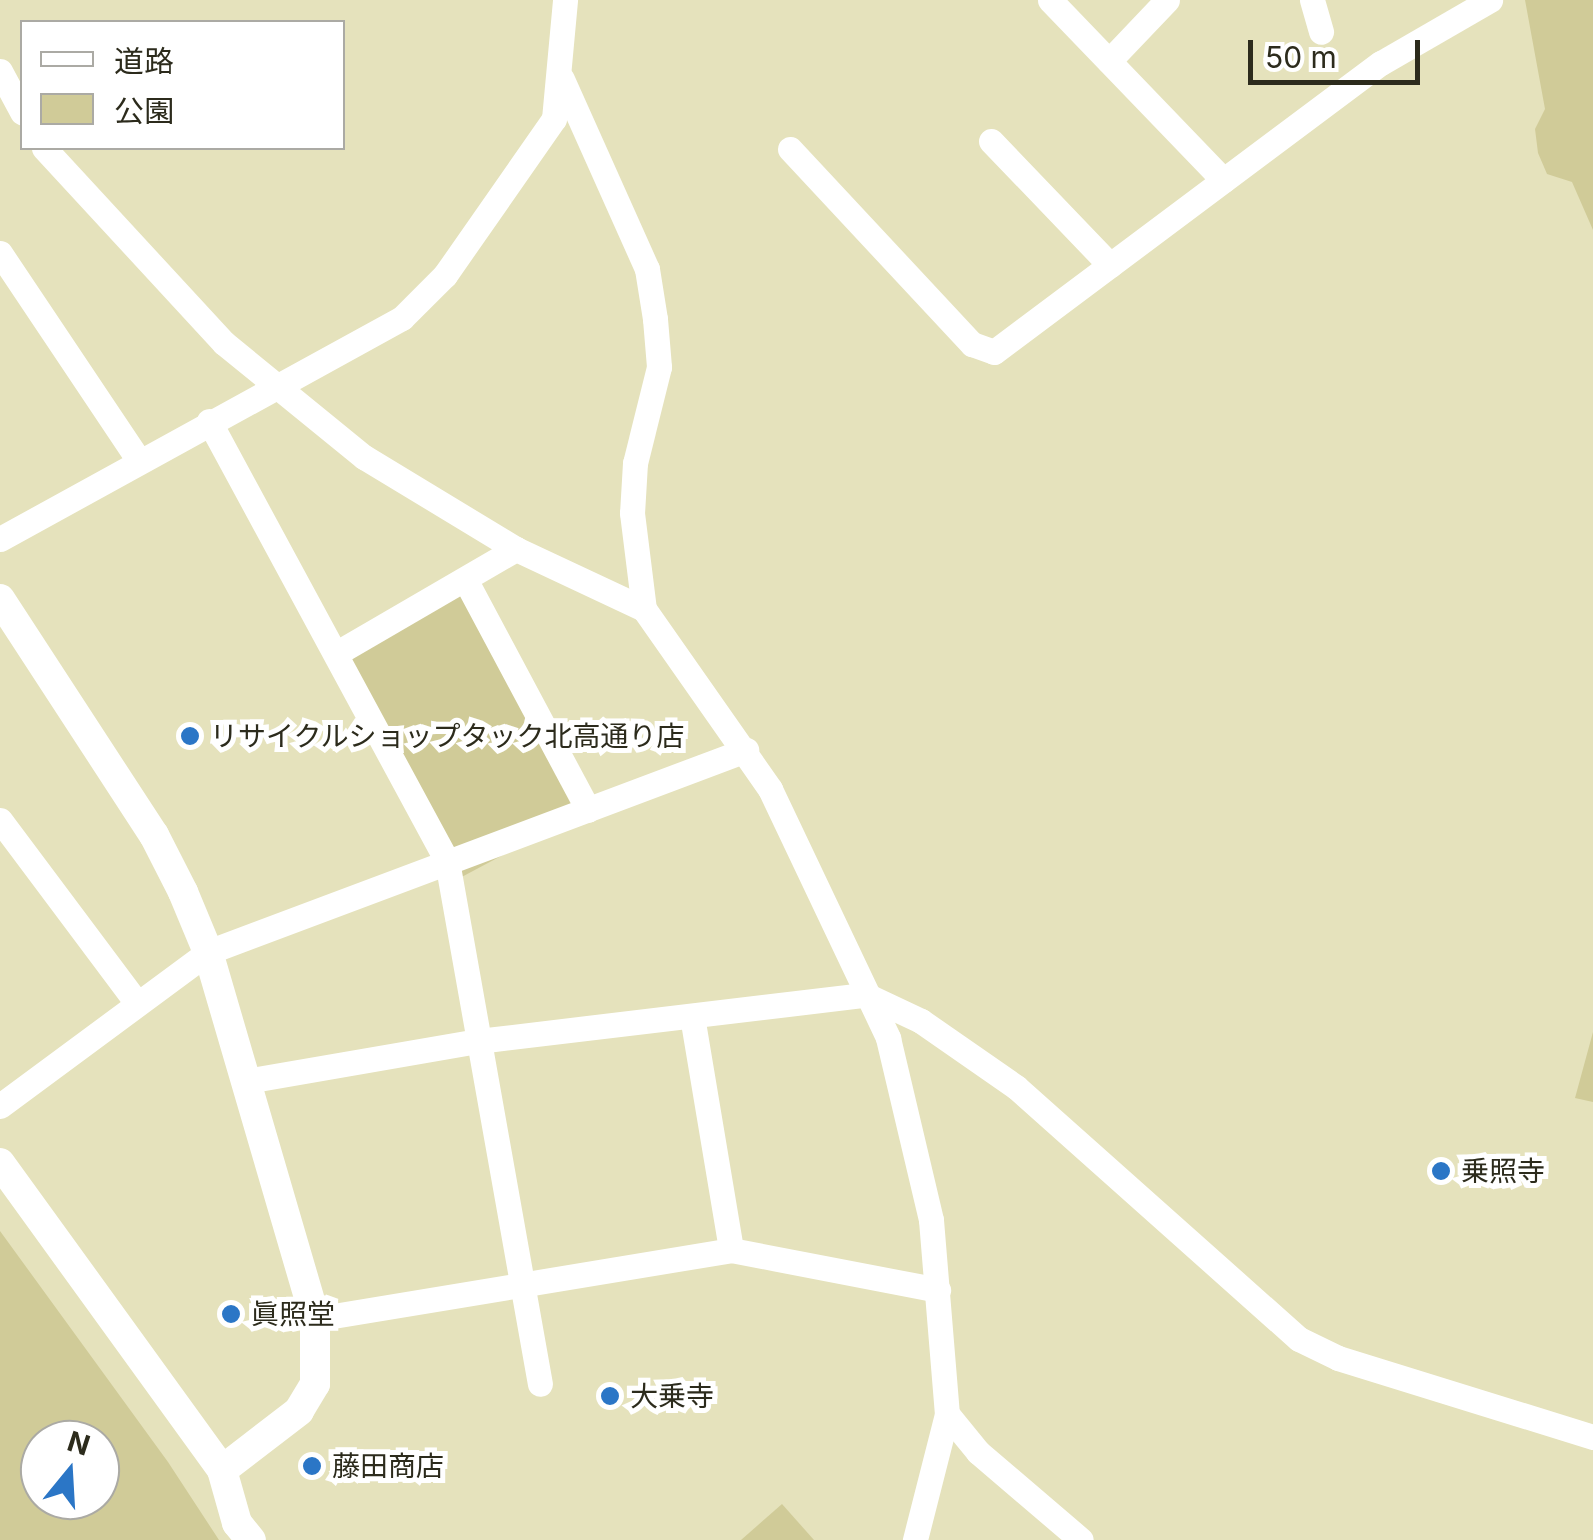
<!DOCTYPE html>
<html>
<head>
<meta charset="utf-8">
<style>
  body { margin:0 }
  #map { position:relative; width:1593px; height:1540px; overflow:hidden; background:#e5e2bc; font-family:Inter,"Noto Sans JP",sans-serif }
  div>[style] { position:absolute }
  .green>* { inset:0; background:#d0cb98; transform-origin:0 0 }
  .minor>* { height:25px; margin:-12.5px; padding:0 12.5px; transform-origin:12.5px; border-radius:12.5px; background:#fff }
  .tertiary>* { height:30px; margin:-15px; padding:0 15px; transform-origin:15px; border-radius:15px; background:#fff }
  .dots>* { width:28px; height:28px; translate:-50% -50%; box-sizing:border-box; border:5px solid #fff; border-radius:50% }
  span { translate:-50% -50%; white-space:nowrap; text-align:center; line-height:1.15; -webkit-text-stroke:10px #fff; paint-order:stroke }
  .poi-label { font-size:28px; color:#2c2b1c }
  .left { translate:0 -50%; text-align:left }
  .legend { position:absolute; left:20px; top:20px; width:325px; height:130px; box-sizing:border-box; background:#fff; border:2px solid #abaaa4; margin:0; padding:12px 18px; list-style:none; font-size:30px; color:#2c2b1c }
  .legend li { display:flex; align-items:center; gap:20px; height:50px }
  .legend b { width:50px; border:2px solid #abaaa4 }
  .north { position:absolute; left:20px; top:1420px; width:100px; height:100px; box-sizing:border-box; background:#fff; border:2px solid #abaaa4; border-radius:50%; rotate:18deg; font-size:28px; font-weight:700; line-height:40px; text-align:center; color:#2c2b1c }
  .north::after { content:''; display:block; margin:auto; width:35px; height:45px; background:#2b76c6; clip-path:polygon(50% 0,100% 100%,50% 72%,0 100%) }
  .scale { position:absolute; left:1248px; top:40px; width:172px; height:45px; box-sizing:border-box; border:5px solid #2c2b1c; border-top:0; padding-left:12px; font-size:30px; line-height:35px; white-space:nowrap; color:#2c2b1c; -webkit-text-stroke:8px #fff; paint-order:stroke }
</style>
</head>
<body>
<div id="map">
  <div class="green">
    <i style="clip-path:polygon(1525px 0,1593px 0,1593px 230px,1572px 182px,1547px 174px,1538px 153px,1535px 129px,1545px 109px)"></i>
    <i style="left:467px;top:583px;width:257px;height:148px;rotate:62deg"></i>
    <i style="clip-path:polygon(1593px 1032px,1593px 1102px,1575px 1098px)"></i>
    <i style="clip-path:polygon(evenodd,0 1231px,168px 1462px,219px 1540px,0 1540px,0 1231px,40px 1440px,100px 1440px,100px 1500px,40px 1500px,40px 1440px)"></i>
    <i style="clip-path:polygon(782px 1504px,814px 1540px,741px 1540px)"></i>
  </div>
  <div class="minor">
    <i style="left:1050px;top:0;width:250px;rotate:46.1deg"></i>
    <i style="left:1312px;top:0;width:33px;rotate:74deg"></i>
    <i style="left:1109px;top:61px;width:84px;rotate:-46.4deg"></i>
    <i style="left:0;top:71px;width:47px;rotate:61.8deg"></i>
    <i style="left:562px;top:79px;width:208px;rotate:65.9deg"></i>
    <i style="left:647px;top:269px;width:51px;rotate:80.9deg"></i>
    <i style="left:655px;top:319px;width:48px;rotate:85.2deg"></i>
    <i style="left:659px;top:367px;width:99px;rotate:104deg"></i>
    <i style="left:635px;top:463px;width:50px;rotate:93.4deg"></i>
    <i style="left:632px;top:513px;width:97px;rotate:82.9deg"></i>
    <i style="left:991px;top:141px;width:172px;rotate:46.2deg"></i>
    <i style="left:44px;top:148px;width:265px;rotate:47.3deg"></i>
    <i style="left:224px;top:343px;width:181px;rotate:39.2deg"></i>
    <i style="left:364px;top:457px;width:178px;rotate:31.2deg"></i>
    <i style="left:516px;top:549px;width:141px;rotate:25.1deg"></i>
    <i style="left:644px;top:609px;width:220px;rotate:55deg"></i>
    <i style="left:770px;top:789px;width:276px;rotate:64.6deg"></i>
    <i style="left:888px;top:1038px;width:187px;rotate:76.7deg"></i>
    <i style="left:931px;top:1220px;width:195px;rotate:85.3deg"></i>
    <i style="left:947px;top:1414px;width:130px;rotate:104.3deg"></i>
    <i style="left:790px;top:149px;width:267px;rotate:47deg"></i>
    <i style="left:972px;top:344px;width:23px;rotate:20deg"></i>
    <i style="left:994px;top:352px;width:483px;rotate:-36.8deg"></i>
    <i style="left:1381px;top:63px;width:126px;rotate:-30deg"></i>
    <i style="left:0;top:253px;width:250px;rotate:56.2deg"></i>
    <i style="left:209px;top:421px;width:500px;rotate:61.59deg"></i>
    <i style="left:447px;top:861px;width:531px;rotate:79.92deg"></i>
    <i style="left:0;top:539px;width:459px;rotate:-28.8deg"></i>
    <i style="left:402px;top:318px;width:61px;rotate:-45deg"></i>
    <i style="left:445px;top:275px;width:190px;rotate:-55.1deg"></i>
    <i style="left:554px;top:119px;width:120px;rotate:-84.7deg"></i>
    <i style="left:467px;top:583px;width:257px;rotate:61.9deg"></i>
    <i style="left:337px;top:653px;width:207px;rotate:-30.2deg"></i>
    <i style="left:0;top:820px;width:227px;rotate:53.2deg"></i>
    <i style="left:692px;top:1016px;width:237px;rotate:80.5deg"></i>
    <i style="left:246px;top:1081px;width:235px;rotate:-9.8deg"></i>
    <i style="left:478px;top:1041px;width:391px;rotate:-6.8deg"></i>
    <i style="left:866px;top:995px;width:61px;rotate:25.3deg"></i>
    <i style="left:921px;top:1021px;width:116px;rotate:34.8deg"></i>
    <i style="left:1016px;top:1087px;width:379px;rotate:41.7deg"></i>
    <i style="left:1299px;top:1339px;width:43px;rotate:26deg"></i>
    <i style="left:1338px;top:1358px;width:267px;rotate:17.2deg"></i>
    <i style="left:0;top:1106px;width:259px;rotate:-36.5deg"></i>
    <i style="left:208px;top:952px;width:575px;rotate:-20.58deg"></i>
    <i style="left:315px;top:1319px;width:422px;rotate:-9.4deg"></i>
    <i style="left:731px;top:1250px;width:211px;rotate:10.9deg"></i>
    <i style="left:947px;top:1414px;width:49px;rotate:50.8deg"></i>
    <i style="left:978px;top:1452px;width:135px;rotate:40.5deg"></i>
  </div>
  <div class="tertiary">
    <i style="left:0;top:599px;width:282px;rotate:56.9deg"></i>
    <i style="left:154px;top:835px;width:64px;rotate:63deg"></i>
    <i style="left:183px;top:892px;width:65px;rotate:67.4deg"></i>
    <i style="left:208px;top:952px;width:382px;rotate:73.7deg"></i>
    <i style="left:315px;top:1319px;width:65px;rotate:90deg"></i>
    <i style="left:315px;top:1384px;width:31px;rotate:121deg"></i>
    <i style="left:299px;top:1411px;width:97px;rotate:142.5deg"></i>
    <i style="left:0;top:1163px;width:379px;rotate:54.1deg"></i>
    <i style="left:222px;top:1470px;width:55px;rotate:74.2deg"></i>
    <i style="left:237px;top:1523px;width:22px;rotate:51deg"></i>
  </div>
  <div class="dots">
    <i style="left:190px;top:736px;background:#2b76c6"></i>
    <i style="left:1441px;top:1171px;background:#2b76c6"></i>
    <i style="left:231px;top:1314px;background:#2b76c6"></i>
    <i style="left:610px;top:1396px;background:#2b76c6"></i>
    <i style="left:312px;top:1466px;background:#2b76c6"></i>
  </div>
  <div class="poi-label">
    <span class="left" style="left:210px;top:736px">リサイクルショップタック北高通り店</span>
    <span class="left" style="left:1461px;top:1171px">乗照寺</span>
    <span class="left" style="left:251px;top:1314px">眞照堂</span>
    <span class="left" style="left:630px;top:1396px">大乗寺</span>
    <span class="left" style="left:332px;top:1466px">藤田商店</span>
  </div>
  <ul class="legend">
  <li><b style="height:12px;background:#fff"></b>道路</li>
  <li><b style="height:28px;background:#d0cb98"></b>公園</li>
  </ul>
  <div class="north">N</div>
  <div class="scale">50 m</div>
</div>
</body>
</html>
